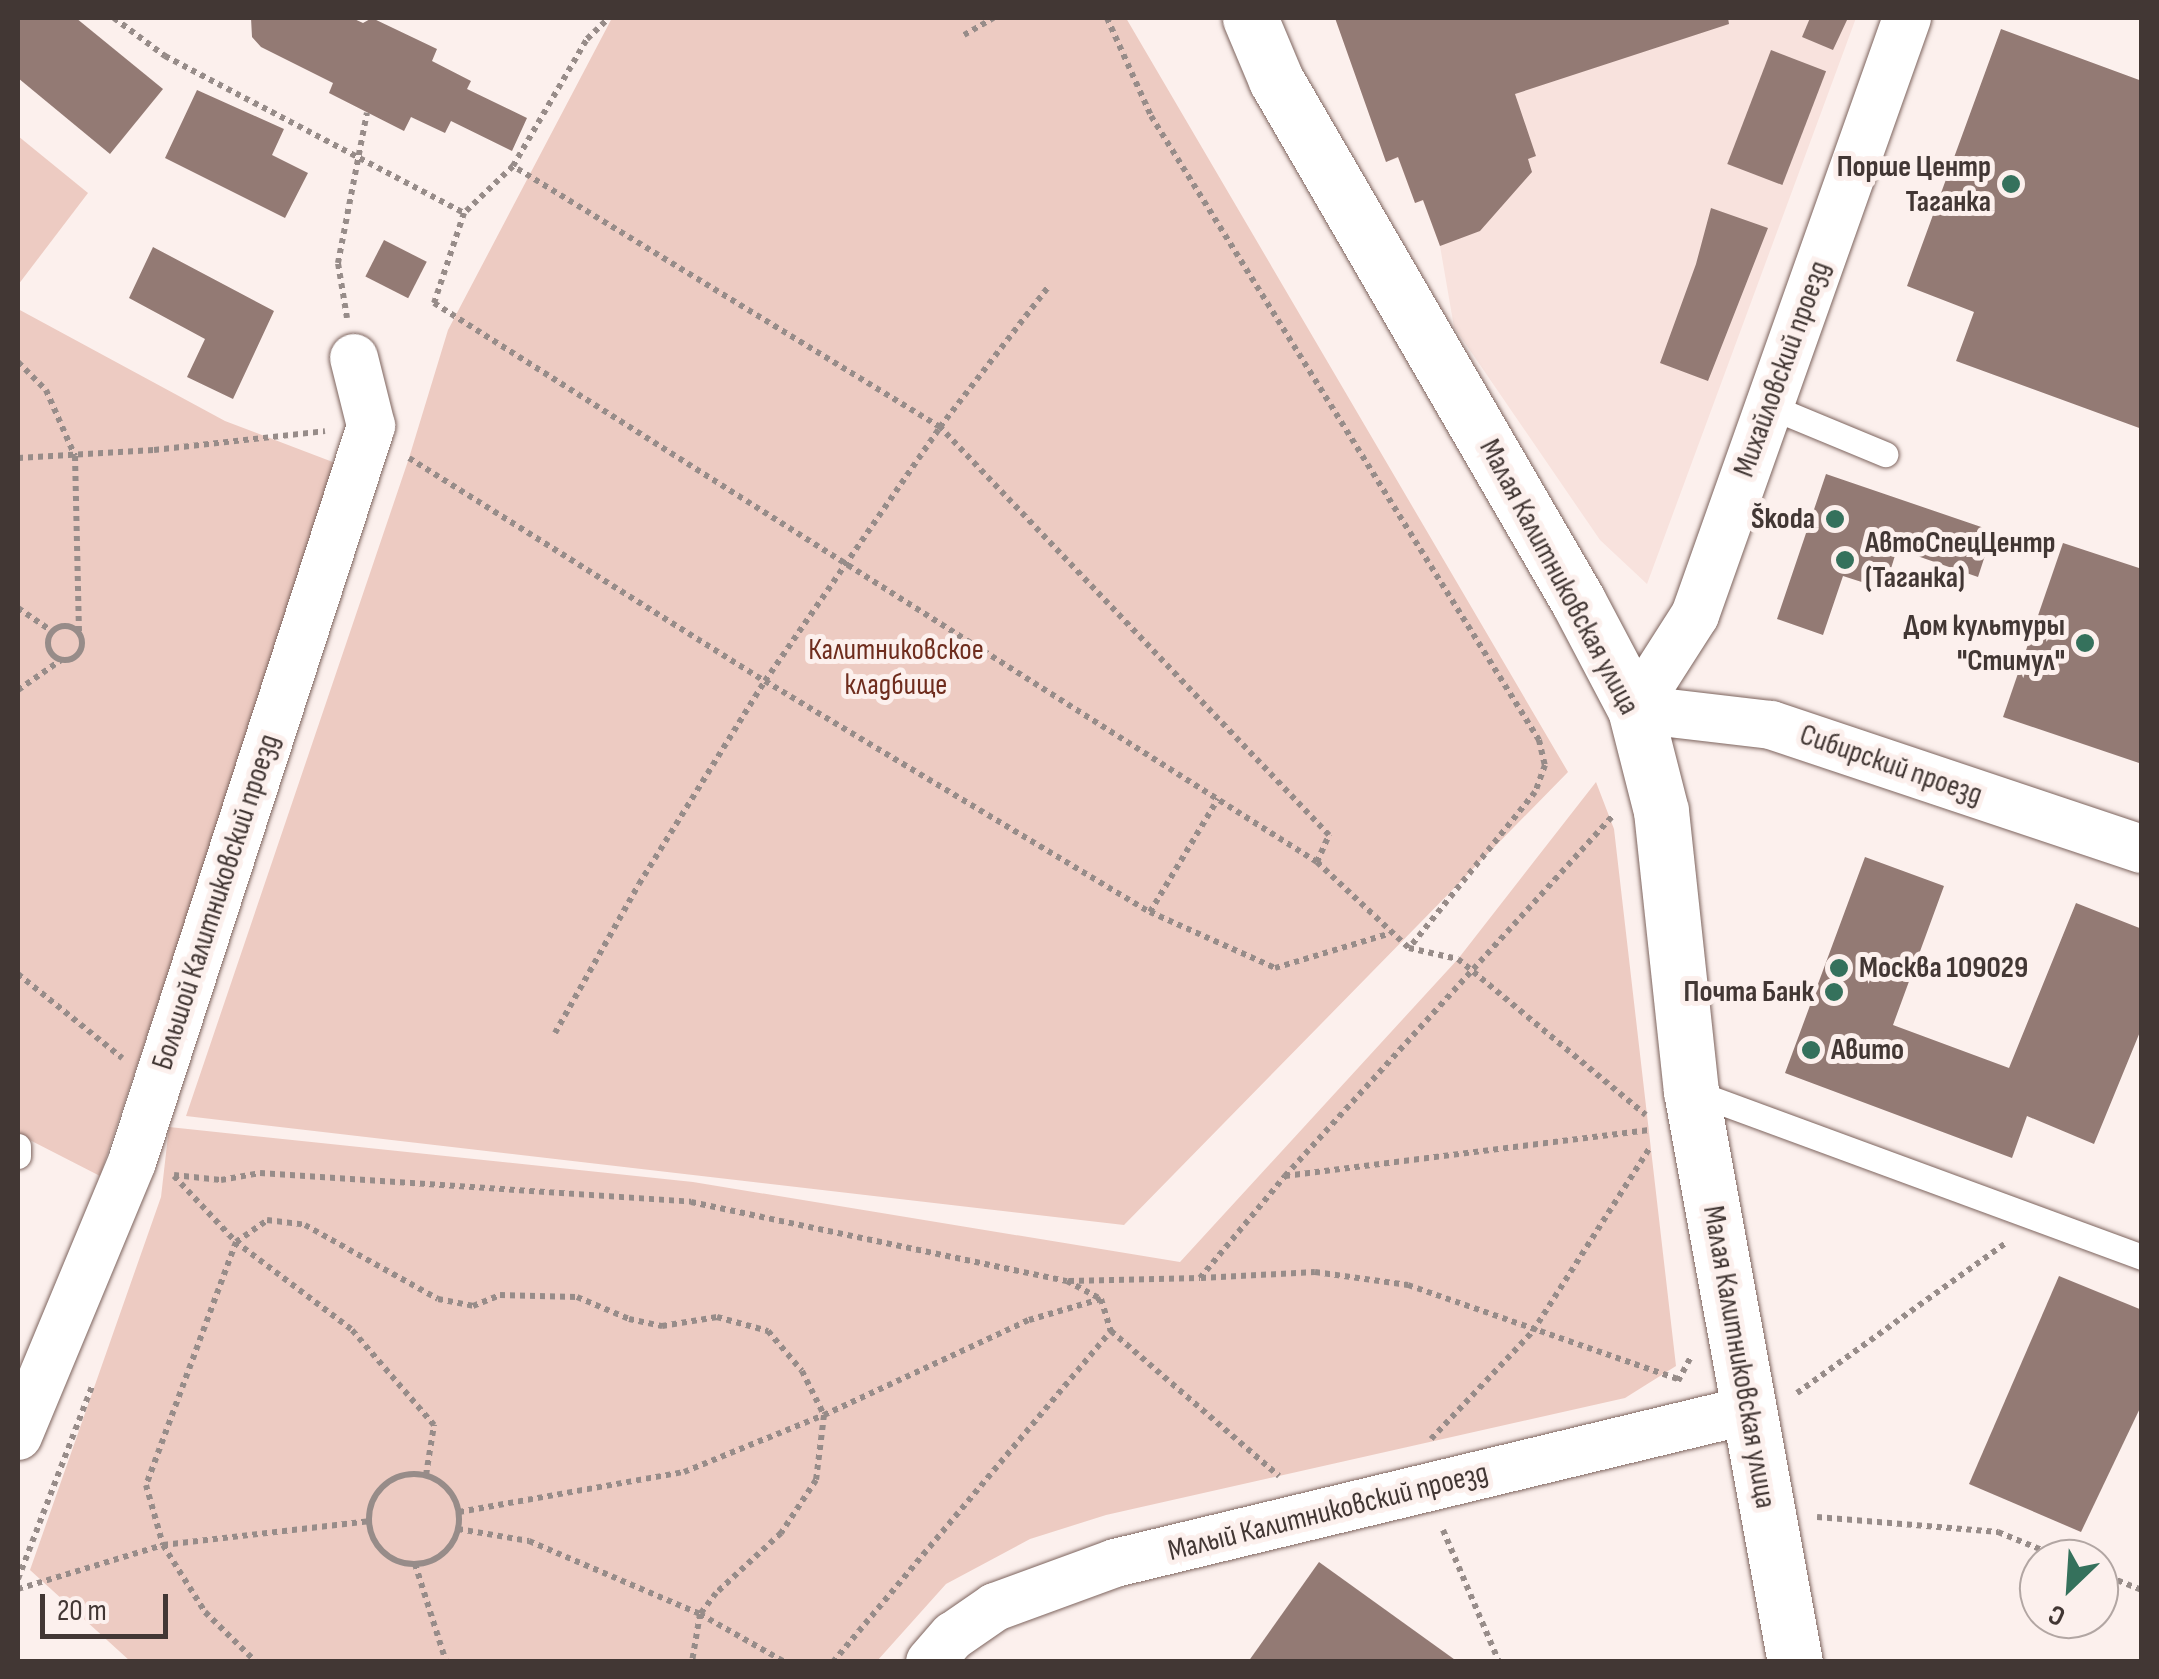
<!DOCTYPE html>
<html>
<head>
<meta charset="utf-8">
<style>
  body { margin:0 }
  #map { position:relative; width:2159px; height:1679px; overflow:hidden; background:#fcf0ed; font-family:"Sofia Sans Condensed",sans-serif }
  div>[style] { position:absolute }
  .built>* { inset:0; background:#f8e2dd }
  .green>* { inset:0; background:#edcbc2 }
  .building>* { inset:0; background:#937a74; transform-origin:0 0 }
  .path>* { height:6px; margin-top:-3px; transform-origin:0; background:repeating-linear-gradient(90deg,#978c89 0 5px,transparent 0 10px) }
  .path>.ring { margin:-3px; padding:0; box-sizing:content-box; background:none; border:6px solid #978c89; border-radius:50% }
  .roads { filter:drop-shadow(0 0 2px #7d645e) drop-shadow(0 0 2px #7d645e) }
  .service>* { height:25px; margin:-12.5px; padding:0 12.5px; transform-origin:12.5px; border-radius:12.5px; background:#fff }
  .minor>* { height:48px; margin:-24px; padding:0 24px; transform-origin:24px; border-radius:24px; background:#fff }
  .tertiary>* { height:55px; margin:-27.5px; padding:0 27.5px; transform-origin:27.5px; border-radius:27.5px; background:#fff }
  .dots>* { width:28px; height:28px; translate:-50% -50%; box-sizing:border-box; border:5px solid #fcf0ed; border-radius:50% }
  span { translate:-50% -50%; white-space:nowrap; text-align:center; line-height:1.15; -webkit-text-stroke:10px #fcf0ed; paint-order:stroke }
  .poi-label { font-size:30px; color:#423734; font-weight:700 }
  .right { translate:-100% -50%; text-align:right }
  .left { translate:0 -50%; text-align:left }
  .street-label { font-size:30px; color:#423734 }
  .park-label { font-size:30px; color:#6f2d1e }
  .frame { position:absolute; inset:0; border:20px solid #423734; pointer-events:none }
  .north { position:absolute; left:2019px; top:1539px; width:100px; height:100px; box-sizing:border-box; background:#fcf0ed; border:2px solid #b2a6a3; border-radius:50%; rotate:205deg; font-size:28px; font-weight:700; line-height:40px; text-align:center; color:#423734 }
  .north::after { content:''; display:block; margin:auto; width:35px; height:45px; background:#35715c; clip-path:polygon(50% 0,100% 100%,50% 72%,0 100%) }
  .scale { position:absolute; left:40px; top:1594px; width:128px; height:45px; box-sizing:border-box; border:5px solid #423734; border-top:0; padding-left:12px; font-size:30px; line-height:35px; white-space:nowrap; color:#423734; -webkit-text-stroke:8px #fcf0ed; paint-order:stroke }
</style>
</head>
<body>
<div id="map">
  <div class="built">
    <i style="clip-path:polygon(1335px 18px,1856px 18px,1647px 584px,1600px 540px,1454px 327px,1440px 246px,1423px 201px,1415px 203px,1398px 158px,1386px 162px)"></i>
  </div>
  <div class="green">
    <i style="clip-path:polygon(612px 18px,1126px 18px,1568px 772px,1124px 1225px,186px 1116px,409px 458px,448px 330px)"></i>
    <i style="clip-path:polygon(18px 136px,88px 193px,18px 285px)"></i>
    <i style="clip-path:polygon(18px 309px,225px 421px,338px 464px,100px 1176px,18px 1134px)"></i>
    <i style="clip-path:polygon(1596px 782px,1614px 829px,1676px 1366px,1625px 1398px,1106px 1515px,1030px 1539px,946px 1584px,877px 1661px,130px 1661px,30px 1570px,161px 1197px,169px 1127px,693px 1182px,1180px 1262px,1458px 959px)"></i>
  </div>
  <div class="building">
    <i style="clip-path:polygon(18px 18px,76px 18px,163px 89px,110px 154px,18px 78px)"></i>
    <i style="clip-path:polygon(251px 18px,352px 18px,363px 23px,372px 18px,437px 49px,432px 61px,471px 81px,467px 89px,527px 118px,512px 151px,451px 121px,445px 133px,411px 117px,404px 131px,329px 93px,333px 83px,261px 47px,252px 37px)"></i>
    <i style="clip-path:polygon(1335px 18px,1728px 18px,1729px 24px,1515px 94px,1536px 156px,1528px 159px,1532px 172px,1480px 231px,1440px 246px,1423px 200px,1415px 203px,1398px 157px,1386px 162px)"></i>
    <i style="clip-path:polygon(1810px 18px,1847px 20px,1833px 50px,1802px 37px)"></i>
    <i style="clip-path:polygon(2001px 29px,2142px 81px,2142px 429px,1956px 361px,1974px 312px,1907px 286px)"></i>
    <i style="left:1771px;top:50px;width:59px;height:122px;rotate:21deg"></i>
    <i style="clip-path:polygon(197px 90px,284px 129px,272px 155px,308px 173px,285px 218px,165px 158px)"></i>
    <i style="clip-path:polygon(1711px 208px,1768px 228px,1708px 381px,1660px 363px,1696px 264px)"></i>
    <i style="left:384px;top:240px;width:48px;height:41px;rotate:27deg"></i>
    <i style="clip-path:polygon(153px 247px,274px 311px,233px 399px,187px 377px,205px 339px,129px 298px)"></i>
    <i style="clip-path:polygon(1826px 474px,1993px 531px,1978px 577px,1897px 549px,1889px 575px,1876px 571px,1871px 585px,1843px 576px,1823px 635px,1777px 619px)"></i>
    <i style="clip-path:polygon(2063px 543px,2142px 569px,2142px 764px,2003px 717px)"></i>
    <i style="clip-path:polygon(1865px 857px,1944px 886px,1893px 1025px,2009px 1068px,2076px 903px,2142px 929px,2142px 1027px,2094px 1144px,2027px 1116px,2012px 1158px,1785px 1073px)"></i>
    <i style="clip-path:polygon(2059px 1276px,2142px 1310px,2142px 1404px,2081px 1532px,1969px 1484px)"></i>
    <i style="clip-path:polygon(1319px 1562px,1458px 1662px,1248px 1662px)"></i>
  </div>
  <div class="path">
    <i style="left:114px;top:18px;width:64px;rotate:36.7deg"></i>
    <i style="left:165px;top:56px;width:338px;rotate:27.7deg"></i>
    <i style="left:1107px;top:18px;width:107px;rotate:65.8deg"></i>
    <i style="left:1151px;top:116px;width:735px;rotate:58.13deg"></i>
    <i style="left:1539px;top:740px;width:26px;rotate:77deg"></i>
    <i style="left:1545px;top:765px;width:29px;rotate:110deg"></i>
    <i style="left:1535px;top:792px;width:201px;rotate:128.9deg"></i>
    <i style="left:964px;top:35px;width:34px;rotate:-30deg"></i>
    <i style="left:513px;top:166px;width:147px;rotate:-59.8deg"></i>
    <i style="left:587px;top:39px;width:30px;rotate:-44deg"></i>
    <i style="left:347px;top:318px;width:56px;rotate:-99.3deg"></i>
    <i style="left:338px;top:263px;width:153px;rotate:-79.1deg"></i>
    <i style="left:18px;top:362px;width:40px;rotate:45deg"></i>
    <i style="left:46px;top:390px;width:72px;rotate:66.3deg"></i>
    <i style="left:75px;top:456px;width:179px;rotate:88.7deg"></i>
    <i style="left:18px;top:458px;width:136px;rotate:-3.4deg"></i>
    <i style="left:154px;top:450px;width:172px;rotate:-6.3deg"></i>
    <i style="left:409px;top:458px;width:420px;rotate:32.1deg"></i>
    <i style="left:765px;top:681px;width:449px;rotate:31deg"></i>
    <i style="left:1150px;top:912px;width:137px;rotate:24.1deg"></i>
    <i style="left:1275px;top:968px;width:121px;rotate:-16.8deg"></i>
    <i style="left:18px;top:608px;width:42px;rotate:34.4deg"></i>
    <i class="ring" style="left:48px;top:626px;width:28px;height:28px"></i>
    <i style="left:18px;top:690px;width:52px;rotate:-34.9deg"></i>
    <i style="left:1317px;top:862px;width:30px;rotate:-66deg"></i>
    <i style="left:1329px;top:835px;width:564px;rotate:-133.63deg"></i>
    <i style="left:940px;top:427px;width:500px;rotate:-148.57deg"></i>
    <i style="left:513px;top:166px;width:68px;rotate:136.2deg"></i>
    <i style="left:464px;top:213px;width:95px;rotate:108.4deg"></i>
    <i style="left:434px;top:303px;width:1045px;rotate:32.34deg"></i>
    <i style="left:1317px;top:862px;width:126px;rotate:43.1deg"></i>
    <i style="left:1409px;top:948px;width:50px;rotate:12.7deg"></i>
    <i style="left:1458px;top:959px;width:244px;rotate:39.7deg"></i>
    <i style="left:1150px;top:912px;width:132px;rotate:-59deg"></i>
    <i style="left:18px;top:974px;width:134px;rotate:38.9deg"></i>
    <i style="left:555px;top:1033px;width:171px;rotate:-60.6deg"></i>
    <i style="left:639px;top:884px;width:239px;rotate:-58.2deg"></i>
    <i style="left:765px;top:681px;width:308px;rotate:-55.4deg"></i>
    <i style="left:940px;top:427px;width:178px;rotate:-52.3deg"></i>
    <i style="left:174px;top:1175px;width:47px;rotate:6.1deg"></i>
    <i style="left:221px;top:1180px;width:40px;rotate:-10deg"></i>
    <i style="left:260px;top:1173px;width:432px;rotate:3.8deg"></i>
    <i style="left:691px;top:1202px;width:384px;rotate:11.9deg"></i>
    <i style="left:1067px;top:1281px;width:38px;rotate:28deg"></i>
    <i style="left:174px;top:1176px;width:91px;rotate:46.8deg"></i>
    <i style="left:236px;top:1242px;width:259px;rotate:110.3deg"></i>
    <i style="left:146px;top:1485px;width:62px;rotate:74.2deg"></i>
    <i style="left:163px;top:1545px;width:79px;rotate:57.9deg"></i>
    <i style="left:205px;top:1612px;width:71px;rotate:44.4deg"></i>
    <i style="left:1285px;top:1176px;width:369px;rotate:-7.2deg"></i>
    <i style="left:1201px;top:1278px;width:114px;rotate:-3deg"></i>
    <i style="left:1315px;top:1272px;width:94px;rotate:8deg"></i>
    <i style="left:1408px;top:1285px;width:289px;rotate:19.2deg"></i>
    <i style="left:1069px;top:1281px;width:131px;rotate:-1.3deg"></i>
    <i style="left:1200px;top:1278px;width:133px;rotate:-50.2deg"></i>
    <i style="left:1285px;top:1176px;width:489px;rotate:-47.7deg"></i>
    <i style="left:1678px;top:1381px;width:26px;rotate:-62deg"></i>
    <i style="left:1797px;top:1393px;width:259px;rotate:-35.7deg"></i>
    <i style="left:1431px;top:1439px;width:149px;rotate:-46.6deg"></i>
    <i style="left:1533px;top:1331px;width:219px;rotate:-57.5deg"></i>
    <i class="ring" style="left:369px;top:1474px;width:84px;height:84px"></i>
    <i style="left:426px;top:1475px;width:51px;rotate:-80.9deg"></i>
    <i style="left:434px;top:1425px;width:127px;rotate:-130.8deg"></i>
    <i style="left:351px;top:1329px;width:144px;rotate:-142.9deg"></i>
    <i style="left:236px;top:1242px;width:38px;rotate:-35deg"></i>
    <i style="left:267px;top:1220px;width:38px;rotate:7deg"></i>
    <i style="left:305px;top:1225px;width:152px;rotate:29.1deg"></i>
    <i style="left:438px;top:1299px;width:36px;rotate:11deg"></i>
    <i style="left:473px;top:1306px;width:29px;rotate:-22deg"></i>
    <i style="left:500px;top:1295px;width:77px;rotate:1.5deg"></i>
    <i style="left:577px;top:1297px;width:56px;rotate:22.9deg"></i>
    <i style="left:629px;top:1319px;width:34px;rotate:12deg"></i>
    <i style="left:662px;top:1326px;width:56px;rotate:-9.3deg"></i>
    <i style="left:717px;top:1317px;width:53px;rotate:15.4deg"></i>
    <i style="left:768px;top:1331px;width:52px;rotate:49.6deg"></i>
    <i style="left:802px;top:1371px;width:49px;rotate:63.4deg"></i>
    <i style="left:824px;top:1415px;width:65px;rotate:97deg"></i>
    <i style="left:816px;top:1480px;width:64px;rotate:123.4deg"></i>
    <i style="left:781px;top:1533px;width:88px;rotate:137.3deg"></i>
    <i style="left:716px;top:1593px;width:26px;rotate:127deg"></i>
    <i style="left:700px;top:1614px;width:49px;rotate:99.5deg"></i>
    <i style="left:459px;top:1512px;width:229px;rotate:-10.1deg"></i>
    <i style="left:684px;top:1472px;width:151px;rotate:-22.2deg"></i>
    <i style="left:824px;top:1415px;width:226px;rotate:-24.9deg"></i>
    <i style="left:1029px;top:1320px;width:75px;rotate:-16.3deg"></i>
    <i style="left:1101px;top:1299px;width:34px;rotate:73deg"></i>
    <i style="left:1817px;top:1517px;width:182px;rotate:4.7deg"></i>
    <i style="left:1998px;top:1532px;width:71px;rotate:22.2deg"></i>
    <i style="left:458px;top:1529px;width:72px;rotate:9.6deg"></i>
    <i style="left:529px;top:1541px;width:186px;rotate:23.1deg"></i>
    <i style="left:700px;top:1614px;width:98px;rotate:29.5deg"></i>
    <i style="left:1443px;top:1530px;width:143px;rotate:67deg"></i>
    <i style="left:415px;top:1564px;width:103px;rotate:72.4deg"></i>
    <i style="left:2099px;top:1573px;width:46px;rotate:21.6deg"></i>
    <i style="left:18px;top:1579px;width:207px;rotate:-69deg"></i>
    <i style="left:18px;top:1589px;width:152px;rotate:-16.9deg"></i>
    <i style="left:163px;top:1545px;width:207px;rotate:-6.6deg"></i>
    <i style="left:833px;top:1662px;width:432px;rotate:-50deg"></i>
    <i style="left:1111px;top:1331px;width:222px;rotate:40.8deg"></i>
  </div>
  <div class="roads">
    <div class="service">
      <i style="left:1769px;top:406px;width:126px;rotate:22.5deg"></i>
      <i style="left:1691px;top:1091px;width:481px;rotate:20.2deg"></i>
      <i style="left:18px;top:1146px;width:10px;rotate:90deg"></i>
    </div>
    <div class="minor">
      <i style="left:1907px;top:18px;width:634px;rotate:109.55deg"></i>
      <i style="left:1695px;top:615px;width:112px;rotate:122.6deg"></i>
      <i style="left:1635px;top:709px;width:137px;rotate:6.7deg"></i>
      <i style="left:1771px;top:725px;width:391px;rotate:18.5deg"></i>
      <i style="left:18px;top:1436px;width:297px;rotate:-67.4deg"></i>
      <i style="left:132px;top:1162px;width:774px;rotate:-72.01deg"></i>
      <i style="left:371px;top:426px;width:70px;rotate:-104deg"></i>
      <i style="left:930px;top:1662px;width:35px;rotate:-49deg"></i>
      <i style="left:953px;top:1636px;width:51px;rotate:-34.6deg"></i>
      <i style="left:995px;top:1607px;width:128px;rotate:-20.1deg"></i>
      <i style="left:1115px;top:1563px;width:652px;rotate:-13.57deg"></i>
    </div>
    <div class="tertiary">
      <i style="left:1250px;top:18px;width:67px;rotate:67.2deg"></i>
      <i style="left:1276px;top:80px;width:602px;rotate:59.9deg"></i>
      <i style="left:1578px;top:601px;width:122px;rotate:62.2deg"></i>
      <i style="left:1635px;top:709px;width:105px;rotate:75.7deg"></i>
      <i style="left:1661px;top:811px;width:282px;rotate:83.9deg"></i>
      <i style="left:1691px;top:1091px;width:580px;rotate:79.68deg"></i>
    </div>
  </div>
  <div class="dots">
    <i style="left:2011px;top:184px;background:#35715c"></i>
    <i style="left:1835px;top:519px;background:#35715c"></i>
    <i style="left:1845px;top:560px;background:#35715c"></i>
    <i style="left:2085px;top:643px;background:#35715c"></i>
    <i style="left:1839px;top:968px;background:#35715c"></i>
    <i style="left:1834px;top:992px;background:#35715c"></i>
    <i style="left:1811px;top:1050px;background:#35715c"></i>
  </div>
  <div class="poi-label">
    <span class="right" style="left:1991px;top:184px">Порше Центр<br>Таганка</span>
    <span class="right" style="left:1815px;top:519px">Škoda</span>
    <span class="left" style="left:1865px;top:560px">АвтоСпецЦентр<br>(Таганка)</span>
    <span class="right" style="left:2065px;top:643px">Дом культуры<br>"Стимул"</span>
    <span class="left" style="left:1859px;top:968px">Москва 109029</span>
    <span class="right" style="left:1814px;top:992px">Почта Банк</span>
    <span class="left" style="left:1831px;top:1050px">Авито</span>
  </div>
  <div class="street-label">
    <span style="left:1782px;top:369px;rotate:-70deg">Михайловский проезд</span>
    <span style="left:1559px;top:577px;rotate:62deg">Малая Калитниковская улица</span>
    <span style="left:1891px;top:765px;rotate:19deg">Сибирский проезд</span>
    <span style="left:216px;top:902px;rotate:-72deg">Большой Калитниковский проезд</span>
    <span style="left:1739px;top:1357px;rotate:80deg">Малая Калитниковская улица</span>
    <span style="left:1328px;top:1512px;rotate:-14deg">Малый Калитниковский проезд</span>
  </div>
  <div class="park-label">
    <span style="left:896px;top:667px">Калитниковское<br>кладбище</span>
  </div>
  <div class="frame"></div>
  <div class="north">С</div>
  <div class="scale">20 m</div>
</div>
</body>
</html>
